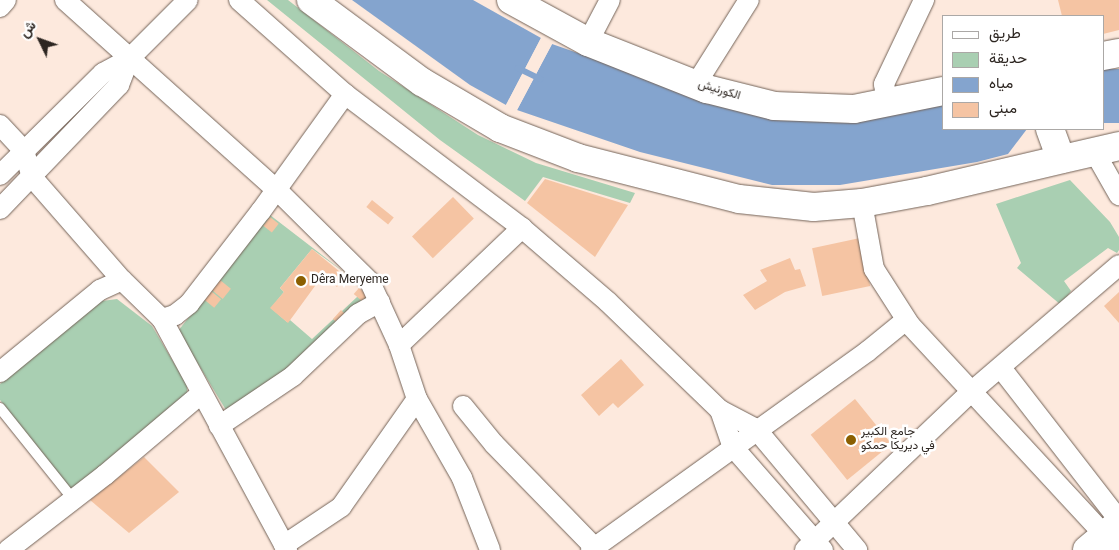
<!DOCTYPE html>
<html>
<head>
<meta charset="utf-8">
<style>
  body { margin:0 }
  #map { position:relative; width:1119px; height:550px; overflow:hidden; background:#fde9dd; font-family:Georgia,Vazirmatn,serif }
  div>[style] { position:absolute }
  .green>* { inset:0; background:#a9cfb2 }
  .water>* { inset:0; background:#84a4ce; transform-origin:0 0 }
  .pier>* { inset:0; background:#fde9dd }
  .stream>* { height:5.5px; margin:-2.75px; padding:0 2.75px; transform-origin:2.75px; border-radius:2.75px; background:#84a4ce }
  .building>* { inset:0; background:#f5c4a3; transform-origin:0 0 }
  .roads { filter:drop-shadow(0 0 1px #746459) drop-shadow(0 0 1px #746459) }
  .lane>* { height:10px; margin:-5px; padding:0 5px; transform-origin:5px; border-radius:5px; background:#fff }
  .street>* { height:20px; margin:-10px; padding:0 10px; transform-origin:10px; border-radius:10px; background:#fff }
  .secondary>* { height:28px; margin:-14px; padding:0 14px; transform-origin:14px; border-radius:14px; background:#fff }
  .dots>* { width:14px; height:14px; translate:-50% -50%; box-sizing:border-box; border:2px solid #fff; border-radius:50% }
  span { translate:-50% -50%; white-space:nowrap; text-align:center; line-height:1.15; -webkit-text-stroke:5px #fff; paint-order:stroke }
  .street-label { font-size:12px; color:#2d2621 }
  .poi-label { font-size:12px; color:#2d2621 }
  .left { translate:0 -50%; text-align:left }
  .legend { position:absolute; left:942px; top:15px; width:162px; height:115px; box-sizing:border-box; background:#fff; border:1px solid #aba8a6; margin:0; padding:6px 9px; list-style:none; font-size:15px; color:#2d2621 }
  .legend li { display:flex; align-items:center; gap:10px; height:25px }
  .legend b { width:25px; border:1px solid #aba8a6 }
  .north { position:absolute; left:15px; top:15px; width:50px; height:50px; -webkit-text-stroke:4px #fff; paint-order:stroke; rotate:312deg; font-size:14px; font-weight:700; line-height:20px; text-align:center; color:#2d2621 }
  .north::after { content:''; display:block; margin:auto; width:18px; height:22px; background:#2d2621; clip-path:polygon(50% 0,100% 100%,50% 72%,0 100%) }
</style>
</head>
<body>
<div id="map">
  <div class="green">
    <i style="clip-path:polygon(267px 0,288px 0,379px 71px,478px 135px,536px 163px,635px 193px,630px 203px,543px 177px,525px 201px,440px 140px)"></i>
    <i style="clip-path:polygon(1070px 180px,1110px 222px,1119px 237px,1119px 250px,1117px 253px,1108px 248px,1064px 281px,1071px 291px,1061px 305px,1017px 268px,1021px 263px,996px 204px)"></i>
    <i style="clip-path:polygon(270px 215px,348px 275px,312px 249px,280px 288px,284px 292px,271px 308px,287px 322px,290px 320px,312px 339px,357px 297px,367px 297px,294px 369px,229px 415px,178px 331px)"></i>
    <i style="clip-path:polygon(117px 299px,152px 326px,187px 385px,187px 399px,75px 495px,0 400px,0 384px,95px 302px)"></i>
  </div>
  <div class="water">
    <i style="clip-path:polygon(352px 0,473px 0,541px 38px,506px 105px,470px 85px)"></i>
    <i style="clip-path:polygon(552px 44px,741px 110px,943px 105px,943px 129px,1027px 129px,1008px 154px,977px 162px,840px 185px,772px 185px,640px 152px,517px 110px)"></i>
    <i style="left:1119px;top:69px;width:54px;height:16px;rotate:90deg"></i>
  </div>
  <div class="pier">
    <i style="clip-path:polygon(541px 38px,544px 39px,508px 106px,506px 105px)"></i>
    <i style="clip-path:polygon(550px 43px,552px 44px,517px 110px,514px 109px)"></i>
  </div>
  <div class="stream">
    <i style="left:518px;top:68px;width:25px;rotate:26deg"></i>
  </div>
  <div class="building">
    <i style="clip-path:polygon(1058px 0,1119px 0,1119px 30px,1103px 34px,1103px 16px,1062px 16px)"></i>
    <i style="clip-path:polygon(545px 179px,628px 205px,595px 257px,527px 203px)"></i>
    <i style="left:453px;top:197px;width:30px;height:57px;rotate:46deg"></i>
    <i style="left:372px;top:200px;width:28px;height:9px;rotate:39deg"></i>
    <i style="left:270px;top:217px;width:11px;height:11px;rotate:38deg"></i>
    <i style="left:860px;top:238px;width:49px;height:49px;rotate:78deg"></i>
    <i style="clip-path:polygon(312px 249px,345px 276px,337px 287px,323px 275px,288px 323px,270px 308px,284px 292px,280px 288px)"></i>
    <i style="clip-path:polygon(790px 258px,795px 270px,800px 269px,806px 286px,785px 292px,755px 310px,743px 295px,767px 281px,760px 270px)"></i>
    <i style="left:220px;top:280px;width:14px;height:13px;rotate:39deg"></i>
    <i style="left:359px;top:288px;width:11px;height:8px;rotate:41deg"></i>
    <i style="left:211px;top:291px;width:13px;height:11px;rotate:39deg"></i>
    <i style="clip-path:polygon(1119px 292px,1119px 323px,1104px 306px)"></i>
    <i style="clip-path:polygon(341px 310px,346px 315px,337px 323px,333px 319px)"></i>
    <i style="clip-path:polygon(621px 359px,644px 385px,618px 408px,613px 403px,599px 416px,581px 395px)"></i>
    <i style="left:855px;top:399px;width:58px;height:57px;rotate:51deg"></i>
    <i style="clip-path:polygon(144px 457px,179px 492px,129px 533px,90px 500px)"></i>
  </div>
  <div class="roads">
    <div class="lane">
      <i style="left:0;top:408px;width:117px;rotate:51.3deg"></i>
    </div>
    <div class="street">
      <i style="left:65px;top:0;width:283px;rotate:41.9deg"></i>
      <i style="left:276px;top:189px;width:132px;rotate:44.7deg"></i>
      <i style="left:370px;top:282px;width:69px;rotate:65.3deg"></i>
      <i style="left:399px;top:345px;width:57px;rotate:71.6deg"></i>
      <i style="left:417px;top:399px;width:91px;rotate:60.3deg"></i>
      <i style="left:462px;top:478px;width:77px;rotate:68.7deg"></i>
      <i style="left:239px;top:0;width:142px;rotate:41.6deg"></i>
      <i style="left:345px;top:94px;width:222px;rotate:37.1deg"></i>
      <i style="left:522px;top:228px;width:113px;rotate:40.7deg"></i>
      <i style="left:608px;top:302px;width:156px;rotate:44deg"></i>
      <i style="left:720px;top:410px;width:41px;rotate:27.8deg"></i>
      <i style="left:756px;top:429px;width:158px;rotate:50.1deg"></i>
      <i style="left:0;top:7px;width:9px;rotate:-49deg"></i>
      <i style="left:588px;top:42px;width:47px;rotate:-62.4deg"></i>
      <i style="left:696px;top:84px;width:99px;rotate:-57.8deg"></i>
      <i style="left:887px;top:103px;width:19px;rotate:-99deg"></i>
      <i style="left:884px;top:84px;width:93px;rotate:-64.5deg"></i>
      <i style="left:0;top:125px;width:35px;rotate:47deg"></i>
      <i style="left:24px;top:151px;width:27px;rotate:73deg"></i>
      <i style="left:32px;top:177px;width:137px;rotate:48.9deg"></i>
      <i style="left:122px;top:280px;width:56px;rotate:44.3deg"></i>
      <i style="left:162px;top:319px;width:263px;rotate:61.6deg"></i>
      <i style="left:1094px;top:151px;width:51px;rotate:60.4deg"></i>
      <i style="left:0;top:175px;width:145px;rotate:-44.7deg"></i>
      <i style="left:103px;top:73px;width:30px;rotate:-28deg"></i>
      <i style="left:129px;top:59px;width:83px;rotate:-45deg"></i>
      <i style="left:862px;top:203px;width:67px;rotate:79.7deg"></i>
      <i style="left:874px;top:269px;width:67px;rotate:57.3deg"></i>
      <i style="left:910px;top:325px;width:306px;rotate:47.2deg"></i>
      <i style="left:0;top:209px;width:172px;rotate:-46.2deg"></i>
      <i style="left:119px;top:85px;width:28px;rotate:-69deg"></i>
      <i style="left:162px;top:319px;width:14px;rotate:-17deg"></i>
      <i style="left:175px;top:315px;width:18px;rotate:-38deg"></i>
      <i style="left:189px;top:304px;width:118px;rotate:-52.3deg"></i>
      <i style="left:261px;top:211px;width:144px;rotate:-54.3deg"></i>
      <i style="left:399px;top:345px;width:170px;rotate:-43.6deg"></i>
      <i style="left:1001px;top:368px;width:192px;rotate:52.2deg"></i>
      <i style="left:0;top:372px;width:129px;rotate:-39.4deg"></i>
      <i style="left:100px;top:290px;width:24px;rotate:-24deg"></i>
      <i style="left:463px;top:406px;width:49px;rotate:50.8deg"></i>
      <i style="left:494px;top:444px;width:148px;rotate:45.8deg"></i>
      <i style="left:720px;top:410px;width:39px;rotate:71deg"></i>
      <i style="left:733px;top:447px;width:137px;rotate:48.9deg"></i>
      <i style="left:219px;top:426px;width:89px;rotate:-34deg"></i>
      <i style="left:293px;top:376px;width:90px;rotate:-43.6deg"></i>
      <i style="left:358px;top:314px;width:25px;rotate:-29deg"></i>
      <i style="left:284px;top:545px;width:69px;rotate:-33.7deg"></i>
      <i style="left:341px;top:507px;width:132px;rotate:-54.9deg"></i>
      <i style="left:8px;top:550px;width:123px;rotate:-37.7deg"></i>
      <i style="left:105px;top:475px;width:126px;rotate:-40.2deg"></i>
      <i style="left:591px;top:550px;width:341px;rotate:-35.7deg"></i>
      <i style="left:868px;top:351px;width:49px;rotate:-39.2deg"></i>
      <i style="left:805px;top:550px;width:229px;rotate:-43.6deg"></i>
      <i style="left:971px;top:392px;width:195px;rotate:-40.6deg"></i>
    </div>
    <div class="secondary">
      <i style="left:311px;top:0;width:138px;rotate:36.5deg"></i>
      <i style="left:422px;top:82px;width:91px;rotate:30.5deg"></i>
      <i style="left:500px;top:128px;width:84px;rotate:21deg"></i>
      <i style="left:578px;top:158px;width:166px;rotate:14.3deg"></i>
      <i style="left:739px;top:199px;width:75px;rotate:6.1deg"></i>
      <i style="left:814px;top:207px;width:48px;rotate:-4.8deg"></i>
      <i style="left:862px;top:203px;width:66px;rotate:-10.5deg"></i>
      <i style="left:927px;top:191px;width:197px;rotate:-13.2deg"></i>
      <i style="left:511px;top:0;width:88px;rotate:28.6deg"></i>
      <i style="left:588px;top:42px;width:128px;rotate:21.6deg"></i>
      <i style="left:707px;top:89px;width:69px;rotate:14.2deg"></i>
      <i style="left:774px;top:106px;width:80px;rotate:2.1deg"></i>
      <i style="left:854px;top:109px;width:91px;rotate:-11.4deg"></i>
      <i style="left:1103px;top:56px;width:16px;rotate:-11deg"></i>
      <i style="left:1050px;top:129px;width:32px;rotate:70deg"></i>
      <i style="left:1087px;top:550px;width:42px;rotate:-40.2deg"></i>
    </div>
  </div>
  <div class="dots">
    <i style="left:301px;top:281px;background:#8b5f01"></i>
    <i style="left:851px;top:440px;background:#8b5f01"></i>
  </div>
  <div class="street-label">
    <span style="left:719px;top:91px;rotate:17deg">الكورنيش</span>
  </div>
  <div class="poi-label">
    <span class="left" style="left:311px;top:281px">Dêra Meryeme</span>
    <span class="left" style="left:861px;top:440px">جامع الكبير<br>في ديريكا حمكو</span>
  </div>
  <ul class="legend">
  <li><b style="height:6px;background:#fff"></b>طريق</li>
  <li><b style="height:14px;background:#a9cfb2"></b>حديقة</li>
  <li><b style="height:14px;background:#84a4ce"></b>مياه</li>
  <li><b style="height:14px;background:#f5c4a3"></b>مبنى</li>
  </ul>
  <div class="north">ش</div>
</div>
</body>
</html>
